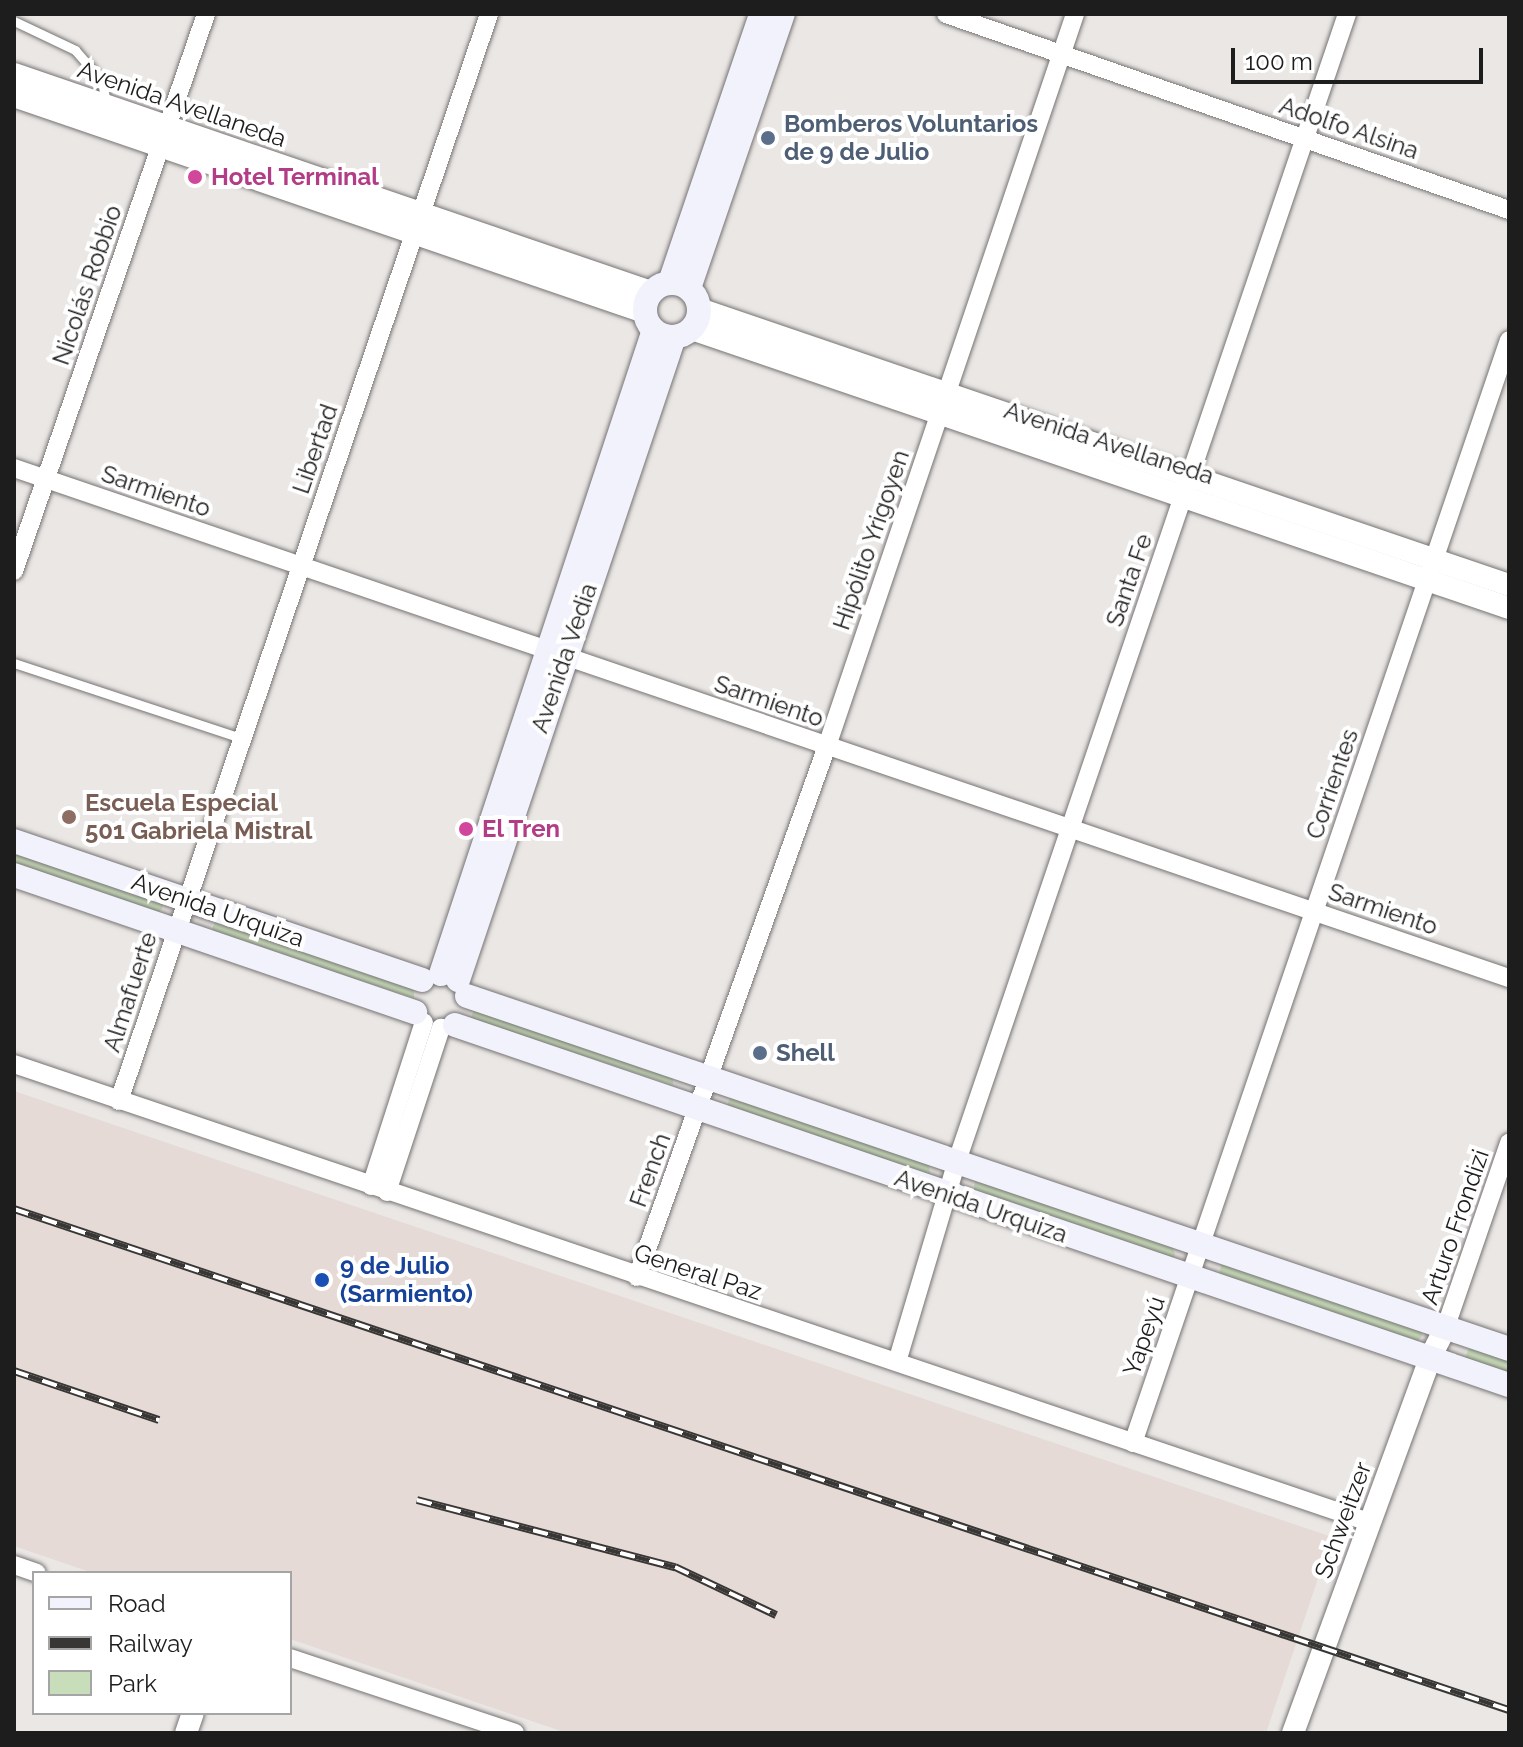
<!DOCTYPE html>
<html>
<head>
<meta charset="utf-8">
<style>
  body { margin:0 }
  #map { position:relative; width:1523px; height:1747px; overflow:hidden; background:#eae7e5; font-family:Raleway,sans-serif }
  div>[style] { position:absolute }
  .built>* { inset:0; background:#e5dad5 }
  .green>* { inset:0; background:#c8ddb9 }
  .roads { filter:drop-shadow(0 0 2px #767372) drop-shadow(0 0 2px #767372) }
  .service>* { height:9px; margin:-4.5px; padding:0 4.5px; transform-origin:4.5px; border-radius:4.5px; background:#fff }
  .minor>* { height:18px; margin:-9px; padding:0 9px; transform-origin:9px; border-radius:9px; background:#fff }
  .tertiary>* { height:22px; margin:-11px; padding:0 11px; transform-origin:11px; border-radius:11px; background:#fff }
  .secondary>* { height:24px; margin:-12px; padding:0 12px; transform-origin:12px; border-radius:12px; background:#f2f2fd }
  .secondary>.ring { margin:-12px; padding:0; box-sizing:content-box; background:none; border:24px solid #f2f2fd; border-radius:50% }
  .rail>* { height:8px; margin-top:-4px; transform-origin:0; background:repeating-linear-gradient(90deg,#fff 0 15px,#383736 0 30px); box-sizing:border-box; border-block:2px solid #383736 }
  .dots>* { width:22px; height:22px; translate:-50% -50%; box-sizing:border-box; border:4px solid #fff; border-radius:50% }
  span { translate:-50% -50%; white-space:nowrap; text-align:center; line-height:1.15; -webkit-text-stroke:8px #fff; paint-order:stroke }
  .street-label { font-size:24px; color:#1e1d1d }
  .service-label { font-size:24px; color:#4e5e75; font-weight:700 }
  .left { translate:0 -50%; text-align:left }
  .hotel-label { font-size:24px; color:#b23c85; font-weight:700 }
  .education-label { font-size:24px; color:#785e54; font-weight:700 }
  .transit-label { font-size:24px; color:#164399; font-weight:700 }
  .frame { position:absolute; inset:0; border:16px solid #1e1d1d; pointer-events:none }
  .legend { position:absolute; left:32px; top:1571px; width:260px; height:144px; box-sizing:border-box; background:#fff; border:2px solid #a5a5a5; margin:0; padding:10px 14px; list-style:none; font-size:24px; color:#1e1d1d }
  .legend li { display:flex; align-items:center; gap:16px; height:40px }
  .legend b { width:40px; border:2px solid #a5a5a5 }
  .scale { position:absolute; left:1231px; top:48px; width:252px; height:36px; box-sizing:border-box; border:4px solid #1e1d1d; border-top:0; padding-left:10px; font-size:24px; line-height:28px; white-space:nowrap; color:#1e1d1d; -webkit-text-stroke:6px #fff; paint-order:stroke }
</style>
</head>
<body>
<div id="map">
  <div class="built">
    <i style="clip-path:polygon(14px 1091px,1332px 1537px,1266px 1733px,567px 1733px,290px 1639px,290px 1573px,93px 1573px,14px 1546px)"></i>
  </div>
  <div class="green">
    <i style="clip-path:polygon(14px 847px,163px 903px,162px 909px,157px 913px,14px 866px)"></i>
    <i style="clip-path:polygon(215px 922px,414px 989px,414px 998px,211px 932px)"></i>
    <i style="clip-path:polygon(474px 1009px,673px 1076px,673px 1085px,471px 1019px)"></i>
    <i style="clip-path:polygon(730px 1097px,929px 1165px,930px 1174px,727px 1107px)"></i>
    <i style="clip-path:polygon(975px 1181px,1172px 1246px,1175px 1254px,1173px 1260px,973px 1194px)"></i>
    <i style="clip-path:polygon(1222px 1262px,1421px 1330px,1422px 1336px,1416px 1343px,1219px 1275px)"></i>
    <i style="clip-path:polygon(1469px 1348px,1509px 1358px,1509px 1377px,1465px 1358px)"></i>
  </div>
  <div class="roads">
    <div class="service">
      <i style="left:14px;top:21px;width:68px;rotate:25.4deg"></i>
      <i style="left:75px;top:50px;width:41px;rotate:48.9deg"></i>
      <i style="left:102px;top:81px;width:23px;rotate:80deg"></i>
      <i style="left:14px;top:663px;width:239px;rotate:18.3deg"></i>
    </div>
    <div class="minor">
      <i style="left:946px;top:14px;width:596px;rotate:19.19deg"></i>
      <i style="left:14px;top:468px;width:1580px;rotate:18.84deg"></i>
      <i style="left:14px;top:571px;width:589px;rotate:-70.98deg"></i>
      <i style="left:14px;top:1064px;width:1430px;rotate:18.68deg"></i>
      <i style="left:119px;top:1101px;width:1148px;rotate:-71.2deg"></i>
      <i style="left:371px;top:1186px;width:172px;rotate:-72.1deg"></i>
      <i style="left:387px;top:1192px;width:173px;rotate:-71.8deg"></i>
      <i style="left:637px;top:1277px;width:564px;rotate:-70.31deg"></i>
      <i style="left:827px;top:746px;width:773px;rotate:-71.28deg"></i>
      <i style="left:1446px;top:1326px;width:194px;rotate:-71deg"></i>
      <i style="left:897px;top:1362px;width:210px;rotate:-73.4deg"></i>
      <i style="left:957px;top:1161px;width:1211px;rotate:-71.22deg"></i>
      <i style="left:1133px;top:1443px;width:1165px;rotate:-71.18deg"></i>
      <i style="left:14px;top:1565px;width:24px;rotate:19deg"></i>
      <i style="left:290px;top:1658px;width:237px;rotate:18.4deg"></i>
    </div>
    <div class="tertiary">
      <i style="left:14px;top:74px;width:673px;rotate:18.89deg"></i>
      <i style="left:14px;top:96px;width:666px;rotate:18.92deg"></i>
      <i style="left:699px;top:309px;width:856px;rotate:18.82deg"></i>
      <i style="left:692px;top:329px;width:863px;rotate:18.85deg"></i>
      <i style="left:186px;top:1733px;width:21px;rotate:-71deg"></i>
      <i style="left:1293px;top:1733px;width:399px;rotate:-69.9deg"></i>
      <i style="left:1430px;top:1358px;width:36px;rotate:-63deg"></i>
    </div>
    <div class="secondary">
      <i style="left:670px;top:282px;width:283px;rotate:-71.2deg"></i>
      <i class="ring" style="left:645px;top:283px;width:30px;height:30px"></i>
      <i style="left:689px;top:288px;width:290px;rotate:-71.1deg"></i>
      <i style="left:14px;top:841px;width:431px;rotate:18.8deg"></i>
      <i style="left:14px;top:875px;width:424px;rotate:18.9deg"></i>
      <i style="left:441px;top:974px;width:678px;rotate:-71.7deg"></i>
      <i style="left:458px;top:980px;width:678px;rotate:-71.43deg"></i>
      <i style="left:467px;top:996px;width:1100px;rotate:18.71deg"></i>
      <i style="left:455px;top:1025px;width:1114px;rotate:18.86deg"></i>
    </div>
  </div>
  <div class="rail">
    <i style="left:14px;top:1209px;width:1577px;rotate:18.53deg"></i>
    <i style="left:14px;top:1371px;width:153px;rotate:18.7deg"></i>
    <i style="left:417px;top:1500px;width:267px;rotate:14.6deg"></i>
    <i style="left:675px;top:1567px;width:112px;rotate:25.4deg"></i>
  </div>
  <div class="dots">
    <i style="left:768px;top:138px;background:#5c6f8a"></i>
    <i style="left:195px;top:177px;background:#d1479c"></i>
    <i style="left:69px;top:817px;background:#8d6e63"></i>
    <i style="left:466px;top:829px;background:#d1479c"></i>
    <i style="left:760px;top:1053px;background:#5c6f8a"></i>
    <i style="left:322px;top:1280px;background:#1a4fb4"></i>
  </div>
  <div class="street-label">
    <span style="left:182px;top:104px;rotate:19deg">Avenida Avellaneda</span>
    <span style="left:1349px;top:128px;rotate:19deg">Adolfo Alsina</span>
    <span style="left:87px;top:285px;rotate:-71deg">Nicolás Robbio</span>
    <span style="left:1109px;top:443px;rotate:18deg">Avenida Avellaneda</span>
    <span style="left:315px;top:449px;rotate:-71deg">Libertad</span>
    <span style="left:156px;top:491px;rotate:19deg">Sarmiento</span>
    <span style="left:871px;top:540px;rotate:-71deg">Hipólito Yrigoyen</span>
    <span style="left:1129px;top:580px;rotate:-71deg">Santa Fe</span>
    <span style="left:564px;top:658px;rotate:-71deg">Avenida Vedia</span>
    <span style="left:769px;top:701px;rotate:19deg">Sarmiento</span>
    <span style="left:1332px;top:784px;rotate:-71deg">Corrientes</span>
    <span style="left:1383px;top:909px;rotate:19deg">Sarmiento</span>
    <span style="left:218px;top:910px;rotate:19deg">Avenida Urquiza</span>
    <span style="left:130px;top:992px;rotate:-72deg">Almafuerte</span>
    <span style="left:650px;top:1170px;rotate:-70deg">French</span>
    <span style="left:981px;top:1206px;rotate:19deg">Avenida Urquiza</span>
    <span style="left:1455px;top:1227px;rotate:-71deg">Arturo Frondizi</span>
    <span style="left:698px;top:1272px;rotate:18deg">General Paz</span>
    <span style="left:1144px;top:1336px;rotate:-71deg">Yapeyú</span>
    <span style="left:1343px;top:1520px;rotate:-70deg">Schweitzer</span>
  </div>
  <div class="service-label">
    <span class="left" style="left:784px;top:138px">Bomberos Voluntarios<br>de 9 de Julio</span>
    <span class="left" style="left:776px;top:1053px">Shell</span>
  </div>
  <div class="hotel-label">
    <span class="left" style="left:211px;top:177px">Hotel Terminal</span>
    <span class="left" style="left:482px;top:829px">El Tren</span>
  </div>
  <div class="education-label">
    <span class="left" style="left:85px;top:817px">Escuela Especial<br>501 Gabriela Mistral</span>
  </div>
  <div class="transit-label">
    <span class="left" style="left:340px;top:1280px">9 de Julio<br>(Sarmiento)</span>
  </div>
  <div class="frame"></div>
  <ul class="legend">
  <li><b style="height:10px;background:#f2f2fd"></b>Road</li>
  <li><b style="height:10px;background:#383736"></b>Railway</li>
  <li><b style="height:22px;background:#c8ddb9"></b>Park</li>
  </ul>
  <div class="scale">100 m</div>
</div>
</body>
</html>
